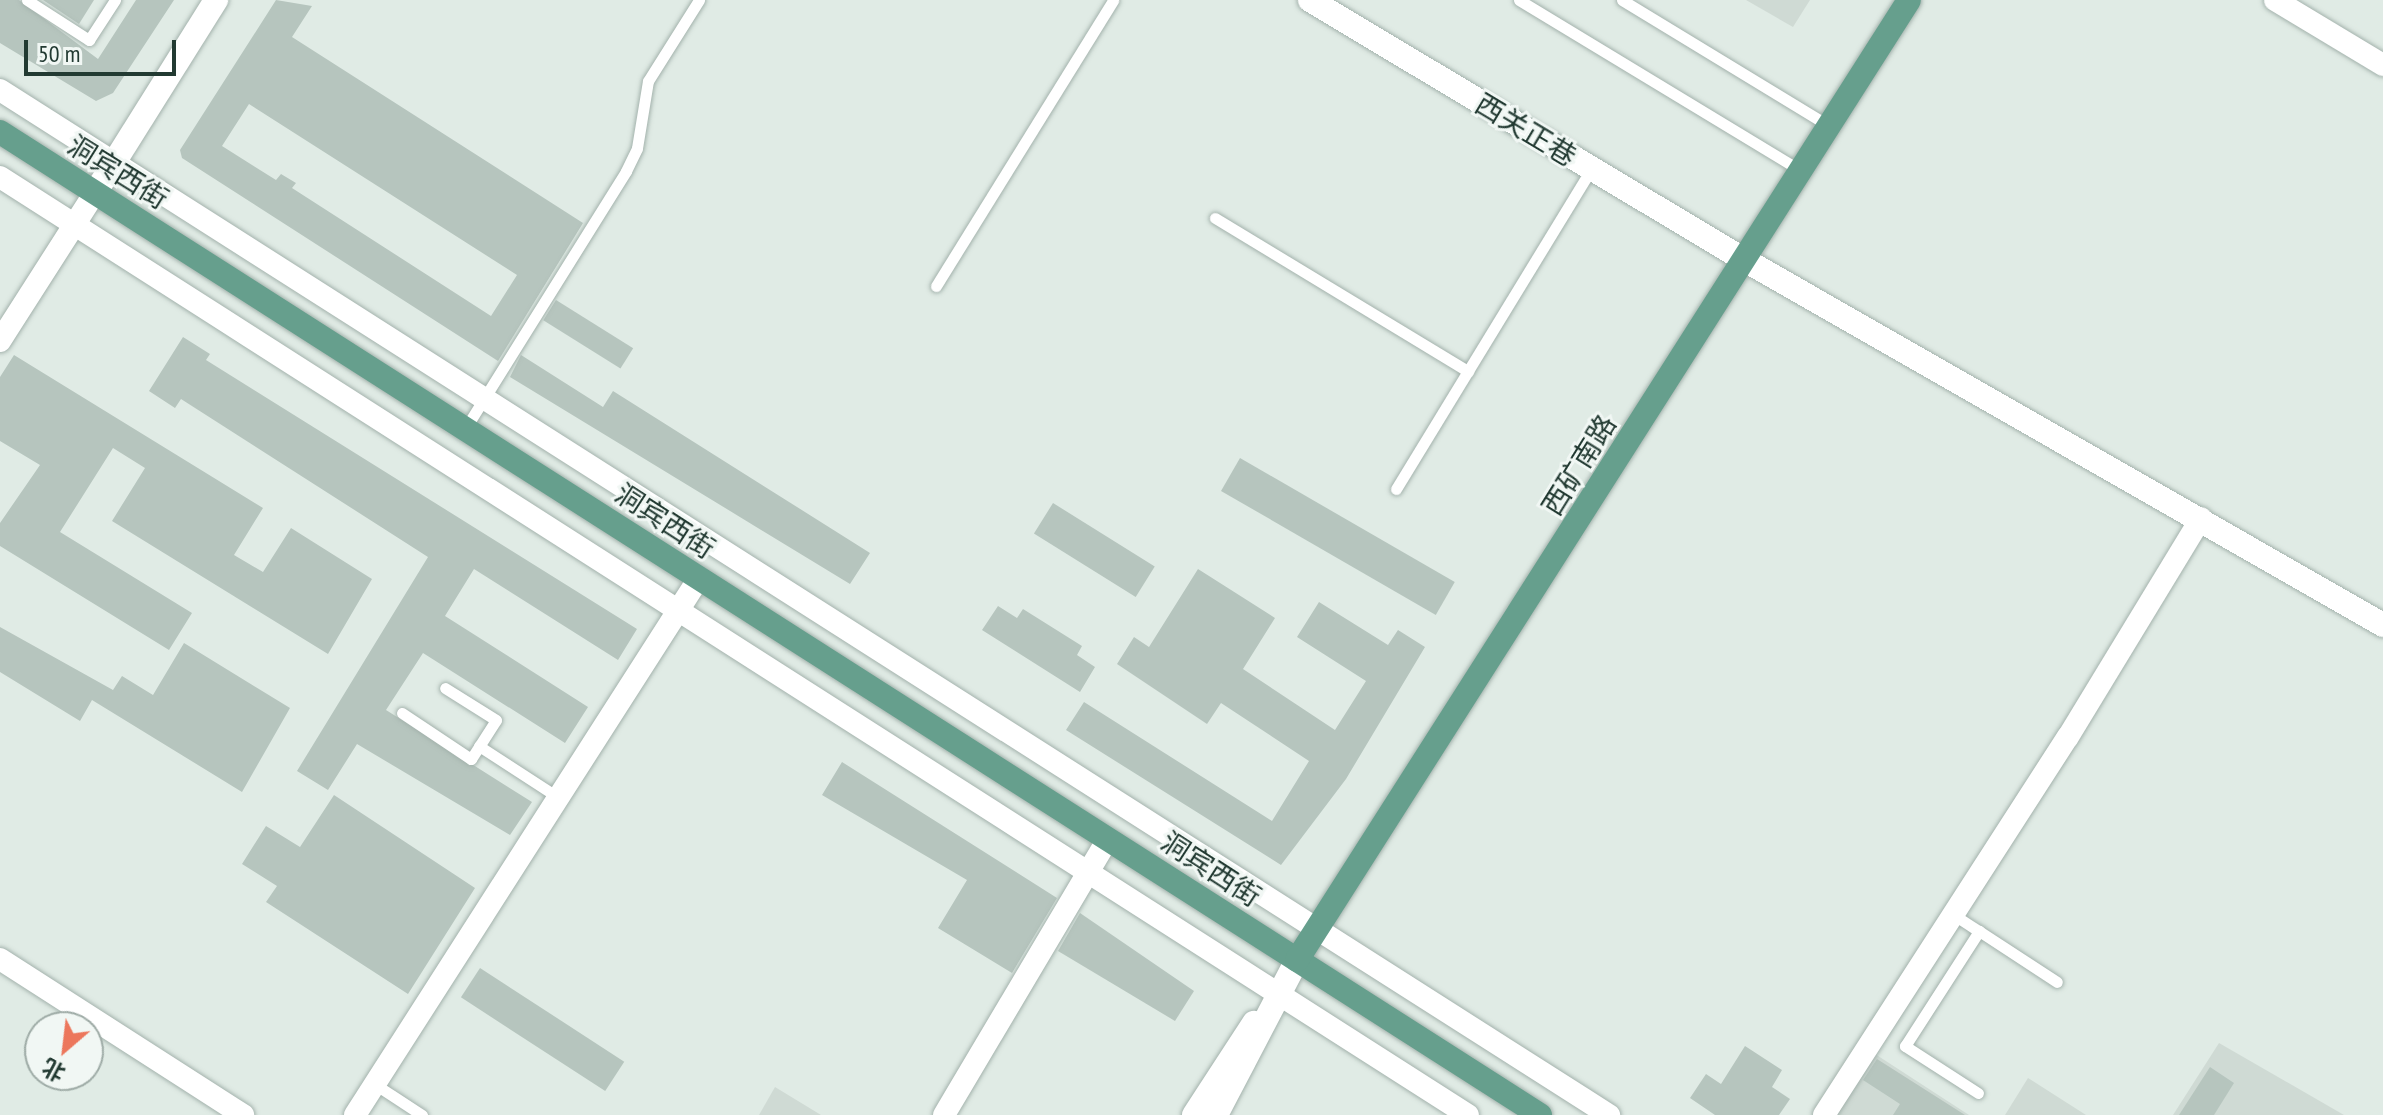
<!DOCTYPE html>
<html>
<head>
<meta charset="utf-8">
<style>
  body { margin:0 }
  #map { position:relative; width:2383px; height:1115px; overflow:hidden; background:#e0ebe5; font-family:"PT Sans Narrow","Noto Sans SC",sans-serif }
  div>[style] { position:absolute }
  .built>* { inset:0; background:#cfdad4 }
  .building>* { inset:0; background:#b6c5be; transform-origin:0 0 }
  .roads { filter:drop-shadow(0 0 2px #a3b2ac) drop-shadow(0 0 2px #a3b2ac) }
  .service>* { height:11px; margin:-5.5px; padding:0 5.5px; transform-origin:5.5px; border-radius:5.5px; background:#fff }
  .minor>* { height:22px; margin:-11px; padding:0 11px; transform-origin:11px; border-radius:11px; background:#fff }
  .tertiary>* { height:24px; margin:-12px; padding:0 12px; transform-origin:12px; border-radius:12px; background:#fff }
  .secondary>* { height:24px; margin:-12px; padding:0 12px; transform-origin:12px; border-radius:12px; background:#fff }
  .primary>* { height:24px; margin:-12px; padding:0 12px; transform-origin:12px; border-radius:12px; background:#669f8d }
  span { translate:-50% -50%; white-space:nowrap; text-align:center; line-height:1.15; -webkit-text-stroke:6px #f1f7f4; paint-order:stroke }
  .street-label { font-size:28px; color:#223a32 }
  .north { position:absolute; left:24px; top:1011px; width:80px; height:80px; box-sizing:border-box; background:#f1f7f4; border:2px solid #9eaba6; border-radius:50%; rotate:208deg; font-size:22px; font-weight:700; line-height:32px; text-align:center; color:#223a32 }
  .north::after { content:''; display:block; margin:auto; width:28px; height:36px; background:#ec775c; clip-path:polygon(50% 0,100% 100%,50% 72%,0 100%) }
  .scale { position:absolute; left:24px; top:40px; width:152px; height:36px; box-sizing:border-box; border:4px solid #223a32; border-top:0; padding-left:10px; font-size:24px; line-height:28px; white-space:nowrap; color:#223a32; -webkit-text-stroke:6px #f1f7f4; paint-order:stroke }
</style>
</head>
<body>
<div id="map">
  <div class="built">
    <i style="clip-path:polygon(1746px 0,1810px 0,1793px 27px)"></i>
    <i style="clip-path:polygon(2219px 1043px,2344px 1115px,2173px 1115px)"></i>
    <i style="clip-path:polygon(1872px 1052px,1969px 1115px,1831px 1115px)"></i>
    <i style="clip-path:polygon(2028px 1078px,2086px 1115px,2005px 1115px)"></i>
    <i style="clip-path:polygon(775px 1087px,821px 1115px,759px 1115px)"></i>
  </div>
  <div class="building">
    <i style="clip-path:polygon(0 0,19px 0,98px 59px,136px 0,174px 0,113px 93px,96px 101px,0 43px)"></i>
    <i style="clip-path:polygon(43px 0,94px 0,79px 24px)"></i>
    <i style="clip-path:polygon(evenodd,276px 0,312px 6px,292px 37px,583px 223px,498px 361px,182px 158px,180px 150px,276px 0,249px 104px,517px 275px,491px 316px,292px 188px,296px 183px,281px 174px,276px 180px,222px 146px,249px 104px)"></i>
    <i style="left:556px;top:300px;width:91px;height:24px;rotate:32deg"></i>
    <i style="clip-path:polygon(183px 337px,210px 354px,206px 360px,637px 629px,618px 660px,474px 569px,445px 616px,588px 707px,565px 743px,423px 653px,386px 710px,532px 802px,510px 835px,357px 744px,328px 790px,297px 771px,428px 557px,181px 399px,175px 408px,149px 391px)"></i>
    <i style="clip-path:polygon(14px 355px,263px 508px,234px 555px,263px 572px,291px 528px,372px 579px,328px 654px,112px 521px,145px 468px,113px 448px,60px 532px,192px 613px,169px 650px,0 546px,0 523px,40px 465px,0 441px,0 377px)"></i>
    <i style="clip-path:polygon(521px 355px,603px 407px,613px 391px,870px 553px,850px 584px,510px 377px)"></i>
    <i style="left:1240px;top:458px;width:248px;height:38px;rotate:30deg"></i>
    <i style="left:1053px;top:503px;width:120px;height:36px;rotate:32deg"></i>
    <i style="clip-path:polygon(1198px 569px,1275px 618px,1243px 669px,1335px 730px,1366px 681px,1297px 637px,1319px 602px,1388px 645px,1398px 630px,1425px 647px,1346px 779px,1281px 865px,1066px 730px,1084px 702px,1272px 821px,1309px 761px,1221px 703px,1207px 724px,1117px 664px,1134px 637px,1149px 647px)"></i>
    <i style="clip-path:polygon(998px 606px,1017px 618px,1023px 609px,1082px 646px,1077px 655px,1095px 667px,1080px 692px,982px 630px)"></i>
    <i style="clip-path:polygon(0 627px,113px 690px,122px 676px,153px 695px,184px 643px,290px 708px,242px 792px,92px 700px,80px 721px,0 672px)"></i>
    <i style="clip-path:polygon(842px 762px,1057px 898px,1012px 973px,938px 928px,967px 880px,822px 795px)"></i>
    <i style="clip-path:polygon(334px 795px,475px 888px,408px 994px,266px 902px,277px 886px,242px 864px,266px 826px,300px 847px)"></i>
    <i style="clip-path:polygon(1080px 913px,1194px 991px,1175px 1021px,1058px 951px)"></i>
    <i style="left:480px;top:968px;width:172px;height:35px;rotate:33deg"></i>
    <i style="clip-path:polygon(1745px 1046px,1782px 1070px,1772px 1087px,1790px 1099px,1779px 1115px,1715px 1115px,1690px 1098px,1706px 1074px,1721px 1084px)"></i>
    <i style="clip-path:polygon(1877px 1059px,1965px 1115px,1893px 1115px,1900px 1104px,1863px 1080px)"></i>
    <i style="clip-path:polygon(2210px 1067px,2234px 1083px,2214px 1115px,2179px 1115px)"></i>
  </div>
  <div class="roads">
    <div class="service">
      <i style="left:27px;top:0;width:74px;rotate:32.8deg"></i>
      <i style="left:89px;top:40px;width:48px;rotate:-57deg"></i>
      <i style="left:1519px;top:0;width:328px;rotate:31.2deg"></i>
      <i style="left:1622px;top:0;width:242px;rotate:31.3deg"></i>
      <i style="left:1215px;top:218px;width:296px;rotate:31.2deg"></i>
      <i style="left:936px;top:286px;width:336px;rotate:-58.2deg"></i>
      <i style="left:465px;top:429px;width:304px;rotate:-58deg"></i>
      <i style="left:626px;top:171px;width:25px;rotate:-64deg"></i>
      <i style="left:637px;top:148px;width:68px;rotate:-80.7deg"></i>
      <i style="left:648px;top:81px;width:96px;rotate:-57.8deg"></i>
      <i style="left:1396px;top:489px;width:375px;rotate:-58.6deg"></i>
      <i style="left:402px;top:713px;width:83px;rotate:33.7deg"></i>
      <i style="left:471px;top:759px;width:46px;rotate:-57.3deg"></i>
      <i style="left:496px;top:720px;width:60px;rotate:-147.9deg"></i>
      <i style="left:479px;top:746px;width:95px;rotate:33deg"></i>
      <i style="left:1954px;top:915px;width:30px;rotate:33deg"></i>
      <i style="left:376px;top:1085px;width:55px;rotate:33.1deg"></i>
      <i style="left:1978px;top:1093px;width:87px;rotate:-147.2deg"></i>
      <i style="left:1905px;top:1046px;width:137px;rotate:-57.2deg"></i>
      <i style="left:1979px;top:931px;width:93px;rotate:33.2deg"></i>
    </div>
    <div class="minor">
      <i style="left:2275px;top:0;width:126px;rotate:31deg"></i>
      <i style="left:0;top:90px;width:1908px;rotate:32.5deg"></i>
      <i style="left:0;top:177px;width:1742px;rotate:32.58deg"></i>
      <i style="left:0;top:341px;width:184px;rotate:-57.4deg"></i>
      <i style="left:0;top:959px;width:289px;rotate:32.7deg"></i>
      <i style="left:355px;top:1115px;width:638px;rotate:-57.36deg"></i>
      <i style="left:944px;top:1115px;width:321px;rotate:-59.3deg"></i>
      <i style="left:1824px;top:1115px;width:450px;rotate:-57.2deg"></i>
      <i style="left:2068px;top:737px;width:256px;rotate:-58.7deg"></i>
    </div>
    <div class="tertiary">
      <i style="left:1310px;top:0;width:505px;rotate:30.89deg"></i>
      <i style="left:1743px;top:259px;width:737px;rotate:29.76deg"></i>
      <i style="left:95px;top:193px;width:228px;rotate:-57.9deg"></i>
    </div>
    <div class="secondary">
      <i style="left:1194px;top:1115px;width:110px;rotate:-56.9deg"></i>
      <i style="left:1216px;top:1115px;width:175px;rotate:-62.4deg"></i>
    </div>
    <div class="primary">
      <i style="left:0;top:132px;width:1827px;rotate:32.55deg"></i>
      <i style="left:1297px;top:960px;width:1138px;rotate:-57.48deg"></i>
    </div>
  </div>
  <div class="street-label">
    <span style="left:1526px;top:130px;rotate:31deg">西关正巷</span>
    <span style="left:118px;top:172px;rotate:32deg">洞宾西街</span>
    <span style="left:1579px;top:465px;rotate:-58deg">西矿南路</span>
    <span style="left:665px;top:521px;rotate:33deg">洞宾西街</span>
    <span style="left:1211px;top:869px;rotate:33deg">洞宾西街</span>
  </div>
  <div class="north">北</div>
  <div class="scale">50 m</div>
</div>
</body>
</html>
